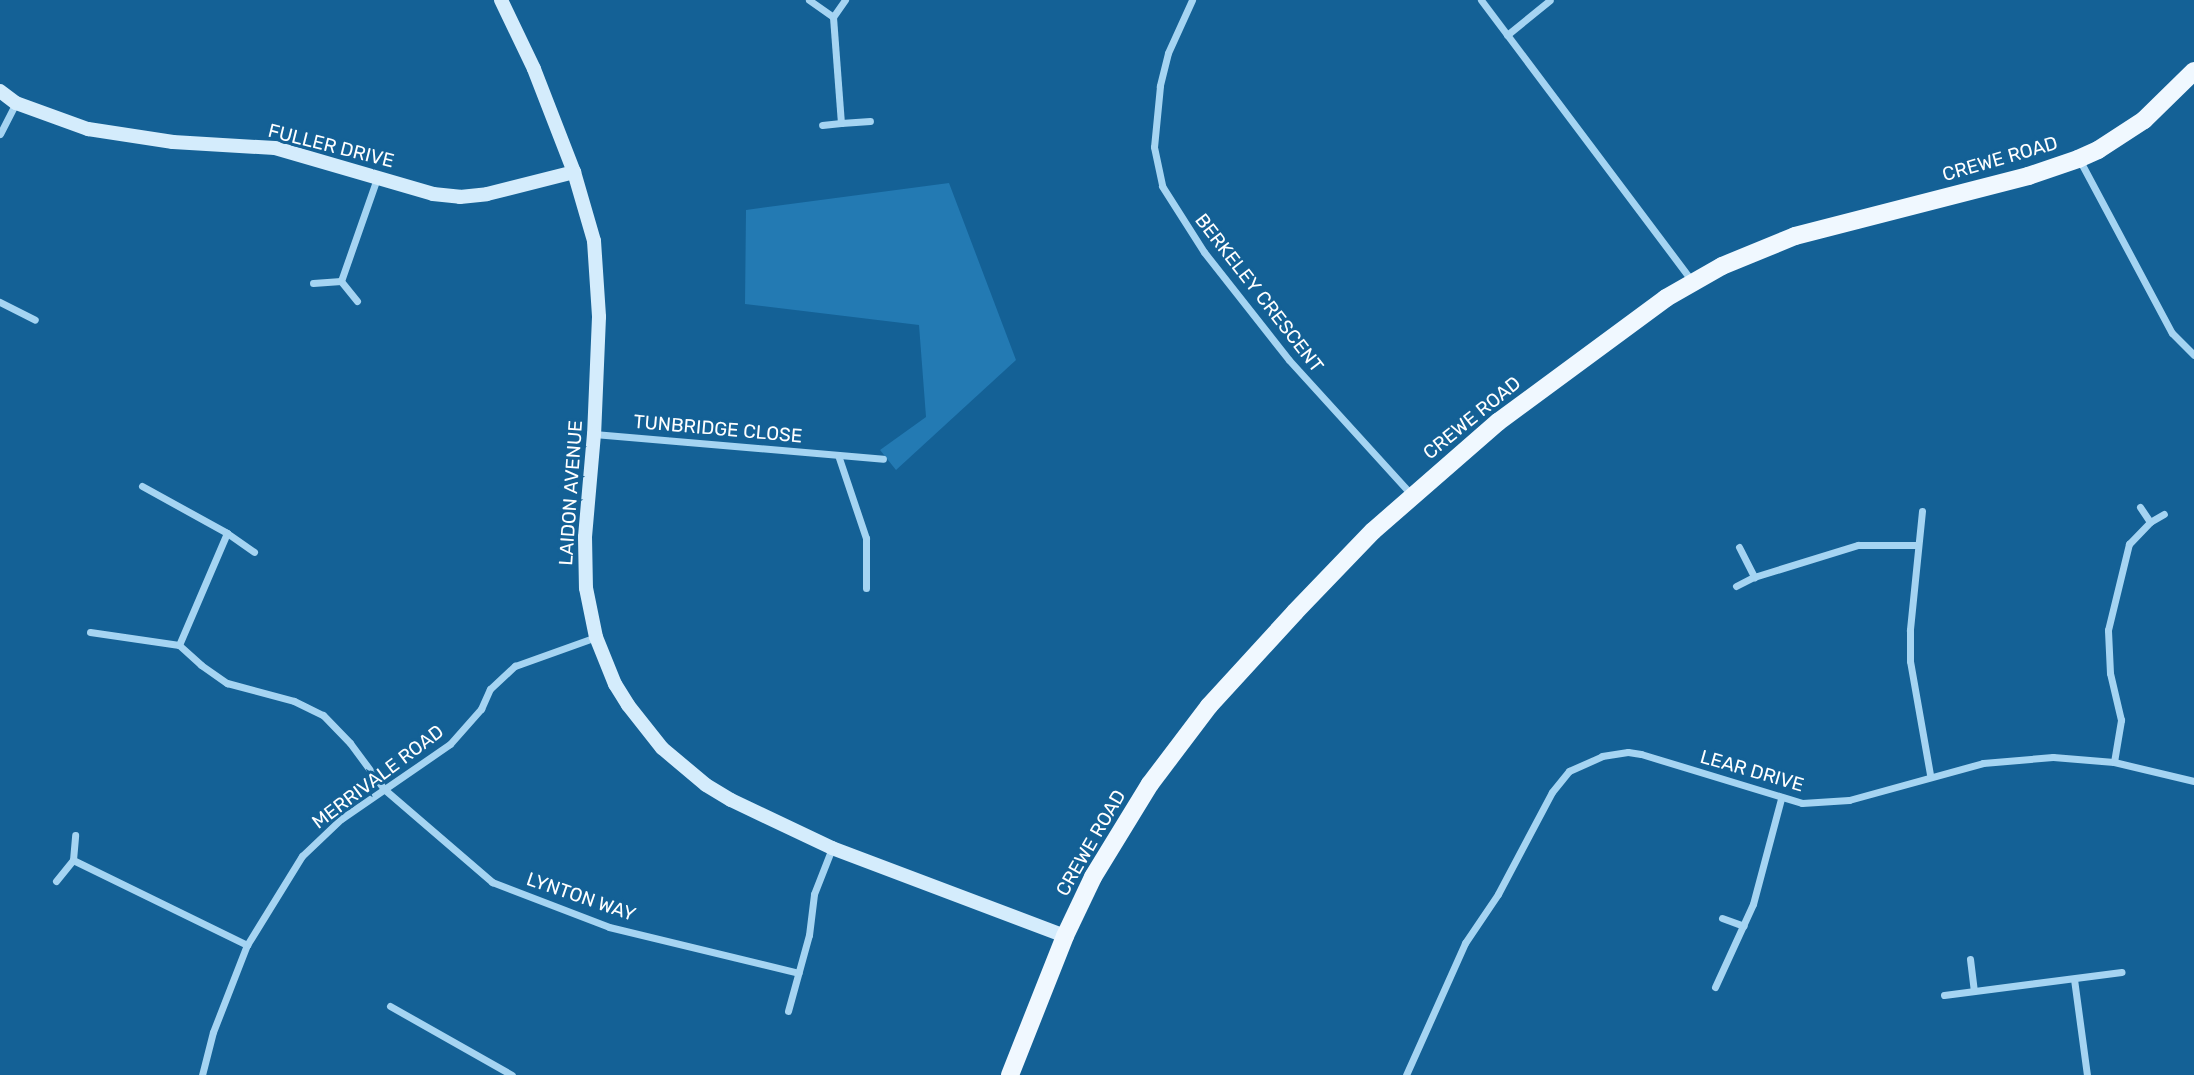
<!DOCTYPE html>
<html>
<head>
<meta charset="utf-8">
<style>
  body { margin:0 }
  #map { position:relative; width:2194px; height:1075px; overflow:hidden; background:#146196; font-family:Rubik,sans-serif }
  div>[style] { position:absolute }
  .green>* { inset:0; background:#237ab3 }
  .street>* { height:7px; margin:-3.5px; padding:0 3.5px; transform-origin:3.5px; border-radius:3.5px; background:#a5d4f2 }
  .secondary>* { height:14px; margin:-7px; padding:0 7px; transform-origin:7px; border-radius:7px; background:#d4ecfc }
  .primary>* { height:18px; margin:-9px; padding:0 9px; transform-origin:9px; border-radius:9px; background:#f0f8ff }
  span { translate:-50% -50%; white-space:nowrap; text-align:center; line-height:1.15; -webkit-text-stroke:6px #146196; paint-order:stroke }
  .street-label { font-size:19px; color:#fff }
</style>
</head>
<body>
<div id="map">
  <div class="green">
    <i style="clip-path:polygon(949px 183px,1016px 360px,896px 470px,880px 450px,926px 417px,919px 325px,745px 304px,746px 210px)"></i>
  </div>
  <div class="street">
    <i style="left:809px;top:0;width:29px;rotate:35deg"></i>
    <i style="left:833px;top:17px;width:106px;rotate:85.7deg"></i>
    <i style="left:841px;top:123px;width:19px;rotate:174deg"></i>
    <i style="left:1192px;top:0;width:58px;rotate:114.4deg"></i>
    <i style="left:1168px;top:53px;width:34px;rotate:104deg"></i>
    <i style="left:1160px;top:86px;width:61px;rotate:95.6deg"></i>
    <i style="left:1154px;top:147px;width:40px;rotate:78deg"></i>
    <i style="left:1162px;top:186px;width:78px;rotate:57.5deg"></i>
    <i style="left:1204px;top:252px;width:137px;rotate:51.8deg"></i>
    <i style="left:1289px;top:360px;width:183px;rotate:47.7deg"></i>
    <i style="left:1481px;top:0;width:353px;rotate:53.1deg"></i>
    <i style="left:833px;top:17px;width:21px;rotate:-55deg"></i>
    <i style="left:1507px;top:35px;width:55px;rotate:-39.1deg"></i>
    <i style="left:841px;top:123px;width:29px;rotate:-4deg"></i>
    <i style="left:0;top:134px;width:35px;rotate:-63deg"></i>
    <i style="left:2079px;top:159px;width:197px;rotate:61.9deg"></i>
    <i style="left:2172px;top:333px;width:31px;rotate:45deg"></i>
    <i style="left:313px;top:283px;width:28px;rotate:-4deg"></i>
    <i style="left:357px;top:301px;width:26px;rotate:-129deg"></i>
    <i style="left:341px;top:281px;width:109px;rotate:-70.7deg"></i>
    <i style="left:0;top:302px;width:39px;rotate:27deg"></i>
    <i style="left:594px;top:434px;width:290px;rotate:4.9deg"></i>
    <i style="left:838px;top:455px;width:88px;rotate:71.4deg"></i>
    <i style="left:866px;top:538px;width:50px;rotate:90deg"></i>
    <i style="left:142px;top:486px;width:97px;rotate:28.9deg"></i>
    <i style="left:227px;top:533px;width:122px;rotate:113.2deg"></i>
    <i style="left:2140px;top:507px;width:18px;rotate:56deg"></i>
    <i style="left:1922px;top:511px;width:120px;rotate:95.8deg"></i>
    <i style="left:1910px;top:630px;width:31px;rotate:90deg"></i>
    <i style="left:1910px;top:661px;width:116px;rotate:80deg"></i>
    <i style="left:227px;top:533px;width:33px;rotate:35deg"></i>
    <i style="left:1739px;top:547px;width:34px;rotate:63deg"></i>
    <i style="left:1736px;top:586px;width:20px;rotate:-27deg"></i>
    <i style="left:1754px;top:577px;width:109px;rotate:-17.1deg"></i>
    <i style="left:1858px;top:545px;width:58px"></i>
    <i style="left:90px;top:632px;width:90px;rotate:8.3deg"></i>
    <i style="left:179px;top:645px;width:30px;rotate:42deg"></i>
    <i style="left:201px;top:665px;width:32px;rotate:35deg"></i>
    <i style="left:227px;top:683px;width:69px;rotate:15deg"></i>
    <i style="left:294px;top:701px;width:32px;rotate:26deg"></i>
    <i style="left:323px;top:715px;width:39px;rotate:46deg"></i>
    <i style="left:350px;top:743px;width:57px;rotate:53.5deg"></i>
    <i style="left:384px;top:789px;width:143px;rotate:40.7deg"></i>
    <i style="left:492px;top:882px;width:125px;rotate:21deg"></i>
    <i style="left:609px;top:927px;width:195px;rotate:13.6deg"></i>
    <i style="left:2114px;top:762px;width:43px;rotate:-80.5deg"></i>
    <i style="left:2121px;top:720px;width:48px;rotate:-103.2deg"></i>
    <i style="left:2110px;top:673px;width:43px;rotate:-92.7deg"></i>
    <i style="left:2108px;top:630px;width:89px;rotate:-76.3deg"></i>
    <i style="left:2129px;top:544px;width:30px;rotate:-46deg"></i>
    <i style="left:2150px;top:522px;width:16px;rotate:-30deg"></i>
    <i style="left:73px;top:860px;width:25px;rotate:-85deg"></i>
    <i style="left:56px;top:881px;width:27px;rotate:-51deg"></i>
    <i style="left:73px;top:860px;width:194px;rotate:26deg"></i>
    <i style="left:1722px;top:918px;width:23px;rotate:20deg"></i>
    <i style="left:1970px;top:959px;width:32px;rotate:83deg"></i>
    <i style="left:2074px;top:979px;width:97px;rotate:82.3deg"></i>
    <i style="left:1715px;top:987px;width:91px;rotate:-65.4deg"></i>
    <i style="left:1753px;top:904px;width:109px;rotate:-75.1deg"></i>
    <i style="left:1944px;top:995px;width:179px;rotate:-7.4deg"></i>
    <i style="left:390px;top:1006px;width:140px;rotate:29.5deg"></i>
    <i style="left:788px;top:1011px;width:79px;rotate:-74.6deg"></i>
    <i style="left:809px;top:935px;width:41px;rotate:-83deg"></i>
    <i style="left:814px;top:894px;width:49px;rotate:-68.6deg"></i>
    <i style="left:202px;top:1075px;width:44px;rotate:-75.7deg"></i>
    <i style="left:213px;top:1032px;width:93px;rotate:-68.7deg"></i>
    <i style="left:247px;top:945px;width:105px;rotate:-58.3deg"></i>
    <i style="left:302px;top:856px;width:54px;rotate:-43.5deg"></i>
    <i style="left:341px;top:819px;width:132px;rotate:-34.5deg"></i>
    <i style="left:450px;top:744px;width:47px;rotate:-48.5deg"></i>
    <i style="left:481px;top:709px;width:22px;rotate:-66deg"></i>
    <i style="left:490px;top:689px;width:34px;rotate:-43deg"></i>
    <i style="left:515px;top:666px;width:86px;rotate:-19.7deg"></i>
    <i style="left:1406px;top:1075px;width:145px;rotate:-65.9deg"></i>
    <i style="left:1465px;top:943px;width:59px;rotate:-56deg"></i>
    <i style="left:1498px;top:894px;width:115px;rotate:-62.1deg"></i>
    <i style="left:1552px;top:792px;width:27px;rotate:-51deg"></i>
    <i style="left:1569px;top:771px;width:36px;rotate:-24deg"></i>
    <i style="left:1602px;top:756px;width:26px;rotate:-9deg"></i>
    <i style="left:1628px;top:752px;width:13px;rotate:9deg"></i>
    <i style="left:1641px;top:754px;width:168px;rotate:16.9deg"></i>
    <i style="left:1802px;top:803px;width:47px;rotate:-3.7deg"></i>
    <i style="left:1849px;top:800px;width:139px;rotate:-15.4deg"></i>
    <i style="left:1983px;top:763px;width:70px;rotate:-4.9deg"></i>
    <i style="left:2053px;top:757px;width:61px;rotate:4.7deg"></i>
    <i style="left:2114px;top:762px;width:82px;rotate:13.4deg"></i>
  </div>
  <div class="secondary">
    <i style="left:501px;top:0;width:76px;rotate:64.4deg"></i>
    <i style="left:534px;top:69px;width:110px;rotate:68.8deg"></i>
    <i style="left:574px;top:172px;width:72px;rotate:73.8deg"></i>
    <i style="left:594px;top:241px;width:76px;rotate:86.2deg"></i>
    <i style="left:599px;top:317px;width:117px;rotate:92.4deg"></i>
    <i style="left:594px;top:434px;width:103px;rotate:95deg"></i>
    <i style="left:585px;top:537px;width:51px;rotate:88.9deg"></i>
    <i style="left:586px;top:588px;width:50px;rotate:78.5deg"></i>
    <i style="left:596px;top:637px;width:51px;rotate:68deg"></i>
    <i style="left:615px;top:684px;width:25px;rotate:58deg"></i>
    <i style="left:628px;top:705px;width:55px;rotate:51.7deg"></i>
    <i style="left:662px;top:748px;width:57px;rotate:40.1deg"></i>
    <i style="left:706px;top:785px;width:29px;rotate:31deg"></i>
    <i style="left:731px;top:800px;width:112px;rotate:25.4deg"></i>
    <i style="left:832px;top:848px;width:249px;rotate:20.7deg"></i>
    <i style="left:0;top:91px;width:20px;rotate:37deg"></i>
    <i style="left:16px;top:103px;width:77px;rotate:19.9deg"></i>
    <i style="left:88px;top:129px;width:86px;rotate:8.7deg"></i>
    <i style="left:173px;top:142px;width:102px;rotate:3.4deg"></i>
    <i style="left:275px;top:148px;width:165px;rotate:16.2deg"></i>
    <i style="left:433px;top:194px;width:27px;rotate:6deg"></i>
    <i style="left:460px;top:197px;width:27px;rotate:-6deg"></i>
    <i style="left:487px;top:194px;width:90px;rotate:-14.2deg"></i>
  </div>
  <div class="primary">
    <i style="left:1010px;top:1075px;width:149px;rotate:-68.4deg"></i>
    <i style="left:1065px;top:936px;width:65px;rotate:-64.6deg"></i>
    <i style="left:1093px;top:877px;width:109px;rotate:-58.5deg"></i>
    <i style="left:1150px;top:784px;width:98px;rotate:-52.9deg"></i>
    <i style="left:1209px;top:706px;width:127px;rotate:-47.5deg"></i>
    <i style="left:1295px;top:612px;width:112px;rotate:-46.1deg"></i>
    <i style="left:1373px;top:531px;width:166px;rotate:-41.1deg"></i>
    <i style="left:1498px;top:422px;width:209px;rotate:-36.4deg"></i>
    <i style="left:1666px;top:298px;width:64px;rotate:-29.7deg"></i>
    <i style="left:1722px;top:266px;width:79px;rotate:-22.3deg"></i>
    <i style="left:1795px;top:236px;width:241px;rotate:-14.4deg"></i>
    <i style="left:2028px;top:176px;width:53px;rotate:-18.8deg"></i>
    <i style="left:2078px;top:159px;width:22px;rotate:-24deg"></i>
    <i style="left:2098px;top:150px;width:55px;rotate:-33.1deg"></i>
    <i style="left:2144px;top:120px;width:70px;rotate:-44.4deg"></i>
  </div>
  <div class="street-label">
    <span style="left:331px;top:146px;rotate:14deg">FULLER DRIVE</span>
    <span style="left:2000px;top:159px;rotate:-16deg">CREWE ROAD</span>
    <span style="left:1259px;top:293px;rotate:52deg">BERKELEY CRESCENT</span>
    <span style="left:1472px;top:418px;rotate:-39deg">CREWE ROAD</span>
    <span style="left:718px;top:429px;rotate:5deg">TUNBRIDGE CLOSE</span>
    <span style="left:571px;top:493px;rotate:-86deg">LAIDON AVENUE</span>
    <span style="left:1752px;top:771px;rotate:16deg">LEAR DRIVE</span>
    <span style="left:378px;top:777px;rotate:-37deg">MERRIVALE ROAD</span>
    <span style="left:1091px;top:843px;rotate:-60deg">CREWE ROAD</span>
    <span style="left:581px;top:897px;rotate:19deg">LYNTON WAY</span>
  </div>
</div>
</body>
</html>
